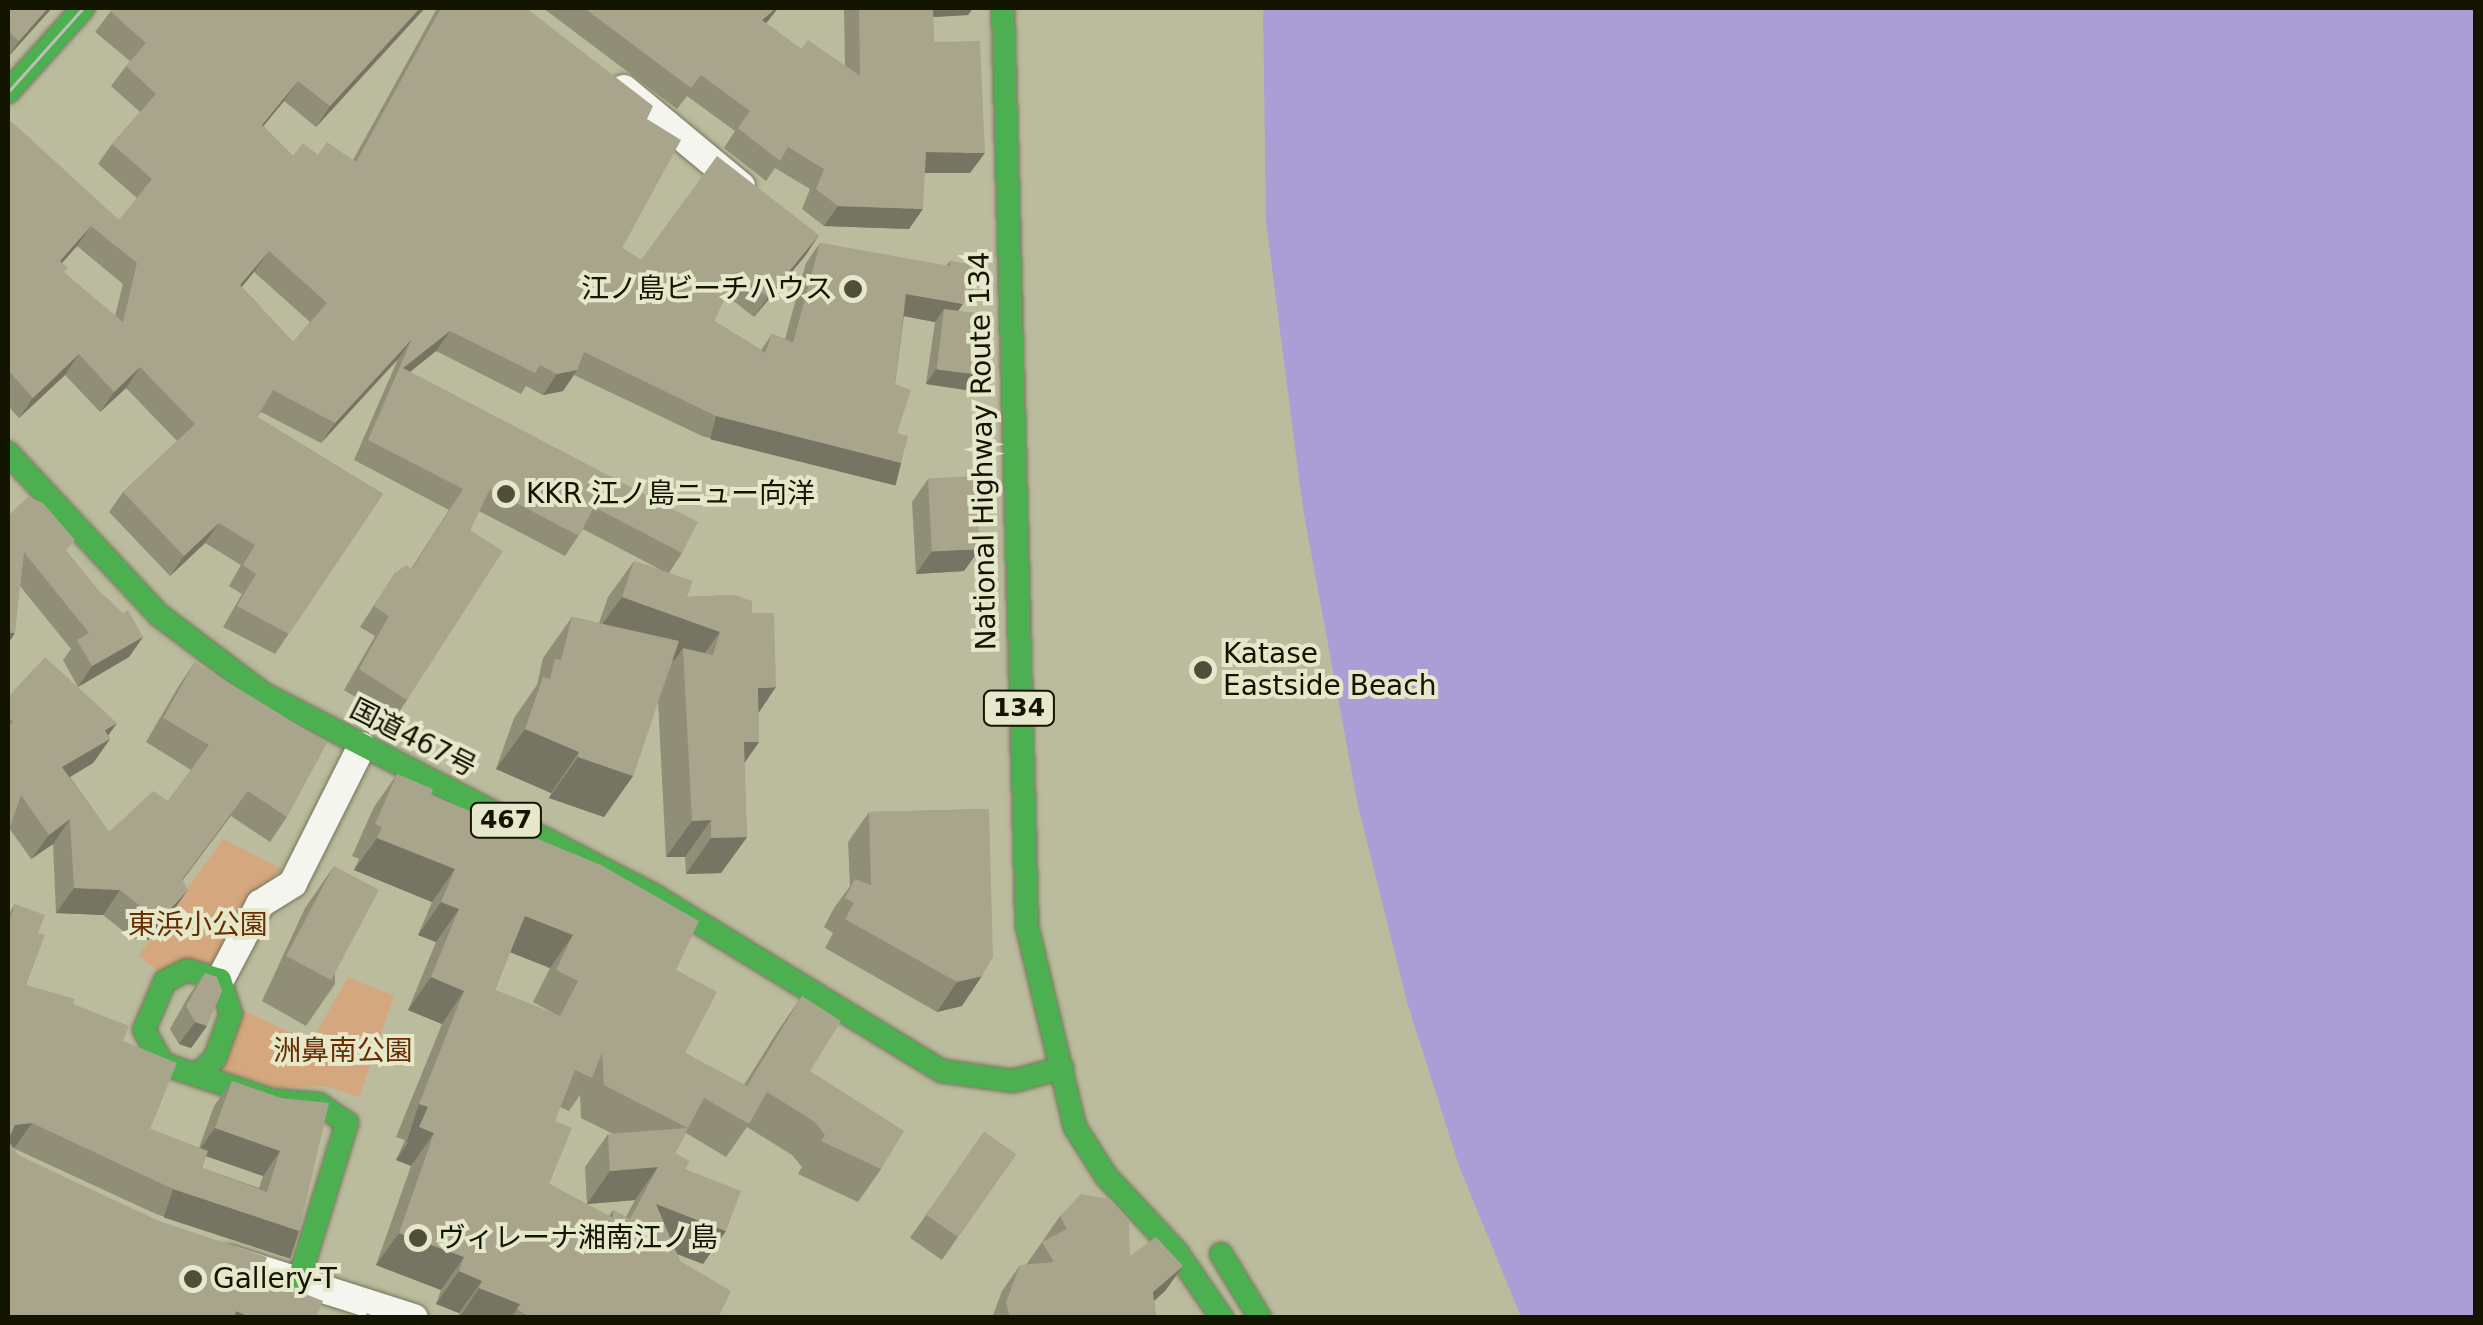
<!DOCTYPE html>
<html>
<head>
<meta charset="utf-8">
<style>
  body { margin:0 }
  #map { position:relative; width:2483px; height:1325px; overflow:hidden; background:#bbbc9d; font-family:"DejaVu Sans","Noto Sans JP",sans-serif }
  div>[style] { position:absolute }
  .green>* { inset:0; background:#d4a77e }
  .water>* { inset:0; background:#a99fd6 }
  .roads { filter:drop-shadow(0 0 2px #74755c) drop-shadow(0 0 2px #74755c) }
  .street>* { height:28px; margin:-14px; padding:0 14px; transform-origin:14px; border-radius:14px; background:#f5f5f0 }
  .fast>* { height:22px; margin:-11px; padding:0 11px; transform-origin:11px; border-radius:11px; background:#4caf50 }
  .tram>* { height:2.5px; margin:-1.25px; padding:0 1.25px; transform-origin:1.25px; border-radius:1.25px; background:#bebfb6 }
  .wall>* { inset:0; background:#918e78; transform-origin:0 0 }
  .shaded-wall>* { inset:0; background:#767462; transform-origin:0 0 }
  .building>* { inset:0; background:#a9a58c; transform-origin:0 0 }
  .dots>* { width:28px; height:28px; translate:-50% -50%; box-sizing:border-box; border:5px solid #e6e8cb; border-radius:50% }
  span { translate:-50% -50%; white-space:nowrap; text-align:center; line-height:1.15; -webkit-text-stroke:8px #e6e8cb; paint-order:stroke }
  .shield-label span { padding:2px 8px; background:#e6e8cb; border:2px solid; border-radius:8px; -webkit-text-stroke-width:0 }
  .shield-label { font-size:25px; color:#141501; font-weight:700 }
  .poi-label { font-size:28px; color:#141501 }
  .right { translate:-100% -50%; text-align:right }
  .left { translate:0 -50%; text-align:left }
  .street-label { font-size:28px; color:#141501 }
  .park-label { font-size:28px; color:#682e02 }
  .frame { position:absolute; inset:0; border:10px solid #141501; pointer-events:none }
</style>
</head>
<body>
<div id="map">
  <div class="green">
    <i style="clip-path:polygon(223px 839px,282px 869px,255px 892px,215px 963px,161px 974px,139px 955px)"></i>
    <i style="clip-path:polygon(348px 977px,394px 996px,359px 1097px,327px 1086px,279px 1088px,220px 1070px,242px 1010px,311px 1042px)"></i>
  </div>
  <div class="water">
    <i style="clip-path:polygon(1263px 8px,2475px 8px,2475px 1317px,1521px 1317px,1459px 1166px,1407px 1002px,1358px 806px,1303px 509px,1266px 222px)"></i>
  </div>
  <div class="roads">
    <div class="street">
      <i style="left:624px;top:89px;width:152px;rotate:39.7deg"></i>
      <i style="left:220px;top:980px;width:86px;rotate:-62.2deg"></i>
      <i style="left:260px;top:904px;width:39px;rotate:-32deg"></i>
      <i style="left:293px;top:883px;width:153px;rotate:-63.3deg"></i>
      <i style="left:229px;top:1259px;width:194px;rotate:17.7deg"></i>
    </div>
    <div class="fast">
      <i style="left:1003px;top:8px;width:918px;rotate:88.5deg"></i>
      <i style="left:1027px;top:926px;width:207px;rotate:76.6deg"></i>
      <i style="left:1075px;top:1127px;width:58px;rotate:57.7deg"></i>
      <i style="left:1106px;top:1176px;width:103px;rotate:47deg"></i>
      <i style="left:1176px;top:1251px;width:81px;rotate:55.5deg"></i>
      <i style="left:8px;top:92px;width:113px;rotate:-48.2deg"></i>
      <i style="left:8px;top:453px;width:221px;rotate:47deg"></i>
      <i style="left:159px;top:615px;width:131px;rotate:37deg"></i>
      <i style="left:264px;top:694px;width:440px;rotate:27.3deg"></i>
      <i style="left:655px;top:896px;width:336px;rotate:31.4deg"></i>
      <i style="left:942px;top:1071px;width:72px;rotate:8deg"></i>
      <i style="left:1013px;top:1081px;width:51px;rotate:-14.9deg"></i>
      <i style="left:197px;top:1075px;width:25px;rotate:-43deg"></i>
      <i style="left:215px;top:1058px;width:47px;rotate:-70deg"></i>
      <i style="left:231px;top:1014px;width:36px;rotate:-108deg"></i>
      <i style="left:220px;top:980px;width:34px;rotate:-163deg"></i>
      <i style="left:187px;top:970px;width:25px;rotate:153deg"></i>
      <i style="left:165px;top:981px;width:53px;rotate:113.2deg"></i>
      <i style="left:144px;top:1030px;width:39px;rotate:61deg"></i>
      <i style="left:163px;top:1064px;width:114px;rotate:18.4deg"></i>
      <i style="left:271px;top:1100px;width:48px;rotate:4.8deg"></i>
      <i style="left:319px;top:1104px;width:34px;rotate:34deg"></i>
      <i style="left:347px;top:1123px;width:166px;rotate:107.1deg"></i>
      <i style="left:1221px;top:1254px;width:75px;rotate:58.6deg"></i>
    </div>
  </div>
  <div class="tram">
    <i style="left:8px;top:92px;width:113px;rotate:-48.2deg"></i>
  </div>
  <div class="wall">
    <i style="clip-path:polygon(8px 8px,52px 8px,8px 57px)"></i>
    <i style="clip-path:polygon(evenodd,113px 8px,425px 8px,316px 127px,284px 101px,263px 126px,293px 156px,318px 155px,353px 160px,436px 10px,432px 8px,526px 8px,647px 119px,622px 248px,641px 260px,819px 235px,805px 256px,754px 317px,726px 295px,714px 321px,761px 350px,772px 334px,785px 339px,806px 263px,820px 243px,946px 266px,950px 261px,985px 272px,958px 310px,977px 374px,966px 390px,926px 384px,935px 322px,904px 316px,895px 384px,897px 433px,886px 483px,702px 436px,574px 375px,563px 391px,543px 395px,526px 386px,521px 394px,436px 351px,410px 372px,682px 553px,669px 573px,687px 597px,735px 595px,758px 713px,759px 742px,744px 763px,747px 837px,721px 873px,686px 874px,685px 857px,666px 857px,658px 701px,633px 776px,604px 817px,549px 798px,551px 793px,496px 769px,514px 718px,537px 685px,543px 658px,572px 617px,599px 623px,608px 597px,634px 561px,661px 570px,583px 529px,565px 556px,479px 511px,470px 530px,407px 700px,393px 721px,344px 690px,375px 636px,360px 627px,395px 573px,411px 569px,449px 510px,354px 460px,398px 359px,321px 443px,261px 412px,257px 417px,383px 494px,275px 654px,223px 627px,242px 594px,229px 586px,241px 565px,205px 543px,170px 576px,109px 512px,123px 492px,177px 441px,126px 388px,100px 412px,65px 375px,19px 418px,8px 406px,8px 125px,119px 220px,137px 198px,98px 164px,112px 144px,140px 112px,111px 86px,130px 61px,95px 32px,113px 8px,77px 246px,123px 284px,115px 316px,64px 273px,62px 263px,77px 246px,113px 8px,254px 272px,310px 322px,293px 342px,242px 287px,254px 272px)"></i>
    <i style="clip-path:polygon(543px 8px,778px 8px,766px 23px,801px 49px,845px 66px,844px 8px,973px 8px,968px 15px,933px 17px,934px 42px,970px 173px,925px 173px,909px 229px,824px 226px,802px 209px,810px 189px,775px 168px,766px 181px,724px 148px,735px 131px,687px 96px,677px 109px)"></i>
    <i style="clip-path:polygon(928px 479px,964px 571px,916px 574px,912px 502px)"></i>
    <i style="clip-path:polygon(8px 516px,67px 552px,97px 589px,143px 637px,129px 657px,78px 687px,63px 660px,71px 649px,20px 586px)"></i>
    <i style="clip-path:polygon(195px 662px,287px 817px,270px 842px,231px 816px,183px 880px,170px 915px,148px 940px,132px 938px,103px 915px,56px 913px,53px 844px,31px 859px,9px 828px,8px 833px,8px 697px,108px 735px,110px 739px,93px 763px,70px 777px,109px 832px,168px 801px,191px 770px,146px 742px,178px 687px)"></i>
    <i style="clip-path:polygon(evenodd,397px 774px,431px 795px,676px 970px,685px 1053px,744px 1085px,779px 1029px,802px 996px,810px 1071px,881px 1169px,858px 1202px,798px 1174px,802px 1167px,792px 1155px,747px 1127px,726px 1157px,686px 1133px,675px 1153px,685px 1169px,703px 1264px,677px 1254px,680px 1261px,718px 1318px,458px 1318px,459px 1313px,436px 1304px,441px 1290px,376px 1265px,411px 1166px,396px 1160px,405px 1140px,396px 1137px,442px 1024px,408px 1010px,436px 942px,418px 935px,432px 902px,354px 870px,359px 859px,352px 856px,374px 807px,397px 774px,510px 952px,550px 968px,533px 1002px,555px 1014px,495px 990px,510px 952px,397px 774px,580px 1095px,581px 1118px,613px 1134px,608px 1134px,585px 1167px,587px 1204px,635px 1200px,626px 1217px,613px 1210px,609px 1216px,549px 1184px,555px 1121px,560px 1107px,569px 1111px,580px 1095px)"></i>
    <i style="clip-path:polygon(989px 809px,962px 1006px,937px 1012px,825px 948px,833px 933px,824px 927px,834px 908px,850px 886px,848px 842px,869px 812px)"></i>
    <i style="clip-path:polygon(334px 866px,335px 984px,306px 1026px,262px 1001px,305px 908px)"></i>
    <i style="clip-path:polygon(evenodd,15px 904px,38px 933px,26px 985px,73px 1004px,123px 1041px,150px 1129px,199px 1148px,214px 1106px,232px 1081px,281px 1098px,281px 1256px,156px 1214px,13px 1148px,18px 1155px,260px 1276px,8px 1318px,8px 915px,15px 904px,206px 1156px,263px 1176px,259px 1188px,202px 1168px,206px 1156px)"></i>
    <i style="clip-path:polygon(205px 973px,207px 1026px,191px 1048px,179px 1044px,170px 1029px,189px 995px)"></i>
    <i style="left:984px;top:1132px;width:39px;height:129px;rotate:35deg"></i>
    <i style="clip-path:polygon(1060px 1216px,1130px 1256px,1183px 1266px,1165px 1291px,1154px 1301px,1156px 1318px,992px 1318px,1002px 1291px,1020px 1265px,1026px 1265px)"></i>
  </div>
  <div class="shaded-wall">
    <i style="clip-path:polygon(48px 8px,52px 8px,8px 57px,19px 41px)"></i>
    <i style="clip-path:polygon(420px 8px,425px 8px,316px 127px,330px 106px)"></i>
    <i style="clip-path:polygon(776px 8px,778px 8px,768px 21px,748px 41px,762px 20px)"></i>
    <i style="clip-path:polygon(926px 8px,973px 8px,968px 15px,918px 18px)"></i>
    <i style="clip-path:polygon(298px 81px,284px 101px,248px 145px,262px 125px)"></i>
    <i style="clip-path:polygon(926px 152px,985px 153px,970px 173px,912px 173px)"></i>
    <i style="clip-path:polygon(838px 206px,923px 209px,909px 229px,824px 226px)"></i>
    <i style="clip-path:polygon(91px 226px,77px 246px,46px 281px,60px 261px)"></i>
    <i style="clip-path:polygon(819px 235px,805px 256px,754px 317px,768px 297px)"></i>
    <i style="clip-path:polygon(269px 251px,254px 272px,226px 305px,240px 285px)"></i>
    <i style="clip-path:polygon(906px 294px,963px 304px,948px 325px,944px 309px,935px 322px,892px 314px)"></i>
    <i style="clip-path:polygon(450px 331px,436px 351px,391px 387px,403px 368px)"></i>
    <i style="clip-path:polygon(412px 339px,398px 359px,321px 443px,335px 423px)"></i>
    <i style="clip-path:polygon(79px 354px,65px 375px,19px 418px,33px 398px)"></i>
    <i style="clip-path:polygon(140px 367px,126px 388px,100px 412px,114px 392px)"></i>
    <i style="clip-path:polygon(936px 369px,977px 374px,966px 390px,926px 384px)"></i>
    <i style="clip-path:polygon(577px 370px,563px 391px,543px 395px,557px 374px)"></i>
    <i style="left:716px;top:416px;width:191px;height:24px;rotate:14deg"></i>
    <i style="clip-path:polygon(219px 523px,205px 543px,170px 576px,184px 556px)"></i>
    <i style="clip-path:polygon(980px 549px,964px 571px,916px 574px,932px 551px)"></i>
    <i style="clip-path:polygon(622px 597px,720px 632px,694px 668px,683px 648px,674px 661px,596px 633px)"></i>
    <i style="clip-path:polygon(8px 633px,15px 633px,8px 644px)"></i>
    <i style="clip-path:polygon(143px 637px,129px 657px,78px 687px,92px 666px)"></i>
    <i style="clip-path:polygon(776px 687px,751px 724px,758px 688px)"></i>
    <i style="clip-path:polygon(117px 723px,103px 743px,110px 739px,93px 763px,45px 792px,62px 767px,105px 730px)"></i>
    <i style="clip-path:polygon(525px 729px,579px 752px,551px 793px,496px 769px)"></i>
    <i style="clip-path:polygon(744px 742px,759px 742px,734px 778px)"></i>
    <i style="clip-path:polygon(578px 757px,633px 776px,604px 817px,549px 798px)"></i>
    <i style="clip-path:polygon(70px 819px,53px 844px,31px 859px,49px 835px)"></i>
    <i style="clip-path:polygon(711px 820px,685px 857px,666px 857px,692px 821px)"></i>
    <i style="clip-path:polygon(747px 837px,721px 873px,686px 874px,711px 838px)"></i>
    <i style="clip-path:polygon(377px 838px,455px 869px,432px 902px,354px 870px)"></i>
    <i style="clip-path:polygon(74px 888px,120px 890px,103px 915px,56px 913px)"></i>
    <i style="clip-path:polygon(188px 890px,170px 915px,148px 940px,132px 938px,149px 913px)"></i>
    <i style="clip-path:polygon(441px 902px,459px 909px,436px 942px,418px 935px)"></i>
    <i style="clip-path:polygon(525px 916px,573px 935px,550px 968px,502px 949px)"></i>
    <i style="clip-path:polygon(982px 976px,962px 1006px,937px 1012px,957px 982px)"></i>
    <i style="clip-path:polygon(431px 977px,464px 991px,442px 1024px,408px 1010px)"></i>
    <i style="clip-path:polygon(195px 1022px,207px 1026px,191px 1048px,179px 1044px)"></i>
    <i style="left:419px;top:1104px;width:9px;height:40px;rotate:18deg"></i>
    <i style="clip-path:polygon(32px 1123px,14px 1148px,8px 1149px,8px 1136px,15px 1125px)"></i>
    <i style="clip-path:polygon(419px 1127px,434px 1133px,411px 1166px,396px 1160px)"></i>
    <i style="clip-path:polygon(215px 1128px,280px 1151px,263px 1176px,197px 1153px)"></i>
    <i style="clip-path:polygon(658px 1167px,635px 1200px,587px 1204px,610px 1171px)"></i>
    <i style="left:173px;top:1189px;width:133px;height:30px;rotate:18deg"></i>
    <i style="clip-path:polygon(656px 1204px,726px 1231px,703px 1264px,633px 1237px)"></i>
    <i style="clip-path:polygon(399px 1233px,464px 1257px,441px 1290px,376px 1265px)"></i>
    <i style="clip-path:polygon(1183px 1266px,1165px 1291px,1135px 1318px,1153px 1292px)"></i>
    <i style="clip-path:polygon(459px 1271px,482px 1281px,459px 1313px,436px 1304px)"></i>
    <i style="clip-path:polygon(479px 1288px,520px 1304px,511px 1318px,459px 1318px)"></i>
    <i style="clip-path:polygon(236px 1311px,253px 1318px,231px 1318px)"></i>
  </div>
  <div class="building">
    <i style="clip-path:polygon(8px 8px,48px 8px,19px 41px,8px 31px)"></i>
    <i style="clip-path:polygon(evenodd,113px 8px,420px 8px,330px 106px,298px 81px,262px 125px,293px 156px,303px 143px,318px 155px,327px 142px,356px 162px,441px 8px,526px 8px,653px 106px,647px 119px,681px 140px,622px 248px,641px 260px,717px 156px,819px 235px,768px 297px,737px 272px,714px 321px,765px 353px,772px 334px,793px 343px,820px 243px,950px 266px,950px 261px,979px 265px,985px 272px,963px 304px,906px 294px,895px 384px,911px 390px,897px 433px,908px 436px,901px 463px,716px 416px,584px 352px,577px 370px,557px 374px,540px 365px,535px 373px,450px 331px,403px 368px,698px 522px,682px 553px,594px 507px,579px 536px,490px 489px,470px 530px,503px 551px,407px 700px,359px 669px,389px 616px,374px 606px,395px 573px,406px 565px,412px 569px,463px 489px,368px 440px,412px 339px,335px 423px,273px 390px,257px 417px,383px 494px,289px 634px,237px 606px,256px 574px,243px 565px,255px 545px,219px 523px,184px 556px,123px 492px,195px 424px,140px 367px,114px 392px,79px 354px,33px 398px,8px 370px,8px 125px,11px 121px,119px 220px,152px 179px,112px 144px,156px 94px,126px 66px,146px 43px,110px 11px,113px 8px,91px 226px,137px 263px,123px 322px,64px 272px,68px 268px,60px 261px,91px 226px,113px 8px,269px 251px,327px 303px,293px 342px,240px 285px,269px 251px)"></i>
    <i style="clip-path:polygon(584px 8px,776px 8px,762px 20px,801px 49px,808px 40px,860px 76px,859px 8px,933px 8px,934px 42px,980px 41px,985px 153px,926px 152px,923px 209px,838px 206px,816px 189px,824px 169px,788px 147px,780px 161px,738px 128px,750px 111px,701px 75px,691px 88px)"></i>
    <i style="left:944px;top:309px;width:41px;height:61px;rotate:7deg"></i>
    <i style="left:976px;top:476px;width:73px;height:48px;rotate:87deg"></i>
    <i style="clip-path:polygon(28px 497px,43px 503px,75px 540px,66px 550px,97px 589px,123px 613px,128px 610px,143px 637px,92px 666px,77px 640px,89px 633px,24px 552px,15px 633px,8px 633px,8px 516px)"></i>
    <i style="clip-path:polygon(634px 561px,693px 581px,687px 597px,735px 595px,752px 601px,752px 613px,774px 613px,776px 687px,758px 688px,759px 742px,744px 742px,747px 837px,711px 838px,711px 820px,692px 821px,683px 648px,713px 655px,720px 632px,622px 597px)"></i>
    <i style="clip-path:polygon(572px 617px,679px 641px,633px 776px,578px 757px,579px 752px,525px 729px,543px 677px,550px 679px,555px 659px,561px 660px)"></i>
    <i style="clip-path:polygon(45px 657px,117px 723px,105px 730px,110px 739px,62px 767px,109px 832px,153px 791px,168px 801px,209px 745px,163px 718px,195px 662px,327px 743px,287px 817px,248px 791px,182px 879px,188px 890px,165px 915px,149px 913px,120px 890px,74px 888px,70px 819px,49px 835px,21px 795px,8px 833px,8px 728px,13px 722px,8px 717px,8px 697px)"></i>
    <i style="clip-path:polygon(evenodd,397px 774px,433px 789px,431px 795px,601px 865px,699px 921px,676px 970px,717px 992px,685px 1053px,747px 1086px,802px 996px,841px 1021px,810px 1071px,904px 1131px,881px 1169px,821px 1141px,825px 1135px,815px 1122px,767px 1092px,749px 1124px,704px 1098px,688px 1128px,604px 1085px,602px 1053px,592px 1078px,575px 1070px,555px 1121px,572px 1128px,549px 1184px,613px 1218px,613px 1210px,630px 1219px,658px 1167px,610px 1171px,608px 1134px,688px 1128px,675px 1153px,690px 1161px,685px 1169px,741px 1191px,726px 1231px,656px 1204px,680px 1261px,731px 1291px,718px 1318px,531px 1318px,517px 1309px,520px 1304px,479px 1288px,482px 1281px,459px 1271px,464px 1257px,399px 1233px,434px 1133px,419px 1127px,428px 1107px,419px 1104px,464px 991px,431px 977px,459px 909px,441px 902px,455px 869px,377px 838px,382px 827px,375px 824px,397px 774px,525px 916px,573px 935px,556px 970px,578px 981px,560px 1016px,495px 990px,525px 916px)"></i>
    <i style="clip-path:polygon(989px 809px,993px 957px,982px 976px,957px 982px,845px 919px,854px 903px,845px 898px,855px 879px,871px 885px,869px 812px)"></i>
    <i style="left:334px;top:866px;width:51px;height:102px;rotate:28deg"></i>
    <i style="clip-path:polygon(15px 904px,45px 915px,38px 933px,45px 935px,26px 985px,75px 999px,73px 1004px,129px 1026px,123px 1041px,177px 1063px,150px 1129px,208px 1151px,202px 1168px,267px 1192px,280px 1151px,215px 1128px,232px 1081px,281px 1098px,329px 1103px,299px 1231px,173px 1189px,32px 1123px,15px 1125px,8px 1140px,18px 1155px,159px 1221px,267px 1257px,260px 1276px,323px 1301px,316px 1318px,253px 1318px,236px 1311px,234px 1318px,8px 1318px,8px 925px)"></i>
    <i style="clip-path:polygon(205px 973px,217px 977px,222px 991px,207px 1026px,195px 1022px,186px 1006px)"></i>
    <i style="left:984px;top:1132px;width:39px;height:101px;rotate:35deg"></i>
    <i style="clip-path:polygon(1081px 1194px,1110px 1199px,1129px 1220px,1130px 1256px,1156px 1237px,1183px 1266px,1153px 1292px,1156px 1318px,1010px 1318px,1006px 1302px,1020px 1265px,1054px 1262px,1042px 1242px,1067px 1229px,1060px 1216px)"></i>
    <i style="clip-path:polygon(367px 1313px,378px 1318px,364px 1318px)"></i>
  </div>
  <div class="dots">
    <i style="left:853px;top:289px;background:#4e4f38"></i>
    <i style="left:506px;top:494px;background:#4e4f38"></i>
    <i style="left:1203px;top:670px;background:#4e4f38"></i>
    <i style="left:418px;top:1238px;background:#4e4f38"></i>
    <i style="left:193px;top:1279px;background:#4e4f38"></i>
  </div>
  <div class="shield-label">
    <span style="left:1019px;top:708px">134</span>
    <span style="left:506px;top:820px">467</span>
  </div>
  <div class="poi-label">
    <span class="right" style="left:833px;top:289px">江ノ島ビーチハウス</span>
    <span class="left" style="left:526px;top:494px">KKR 江ノ島ニュー向洋</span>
    <span class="left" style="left:1223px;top:670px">Katase<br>Eastside Beach</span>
    <span class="left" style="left:438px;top:1238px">ヴィレーナ湘南江ノ島</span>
    <span class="left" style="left:213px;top:1279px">Gallery-T</span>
  </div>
  <div class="street-label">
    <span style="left:983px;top:451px;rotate:-91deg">National Highway Route 134</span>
    <span style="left:413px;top:738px;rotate:27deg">国道467号</span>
  </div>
  <div class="park-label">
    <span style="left:198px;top:925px">東浜小公園</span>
    <span style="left:343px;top:1051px">洲鼻南公園</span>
  </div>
  <div class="frame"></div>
</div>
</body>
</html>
